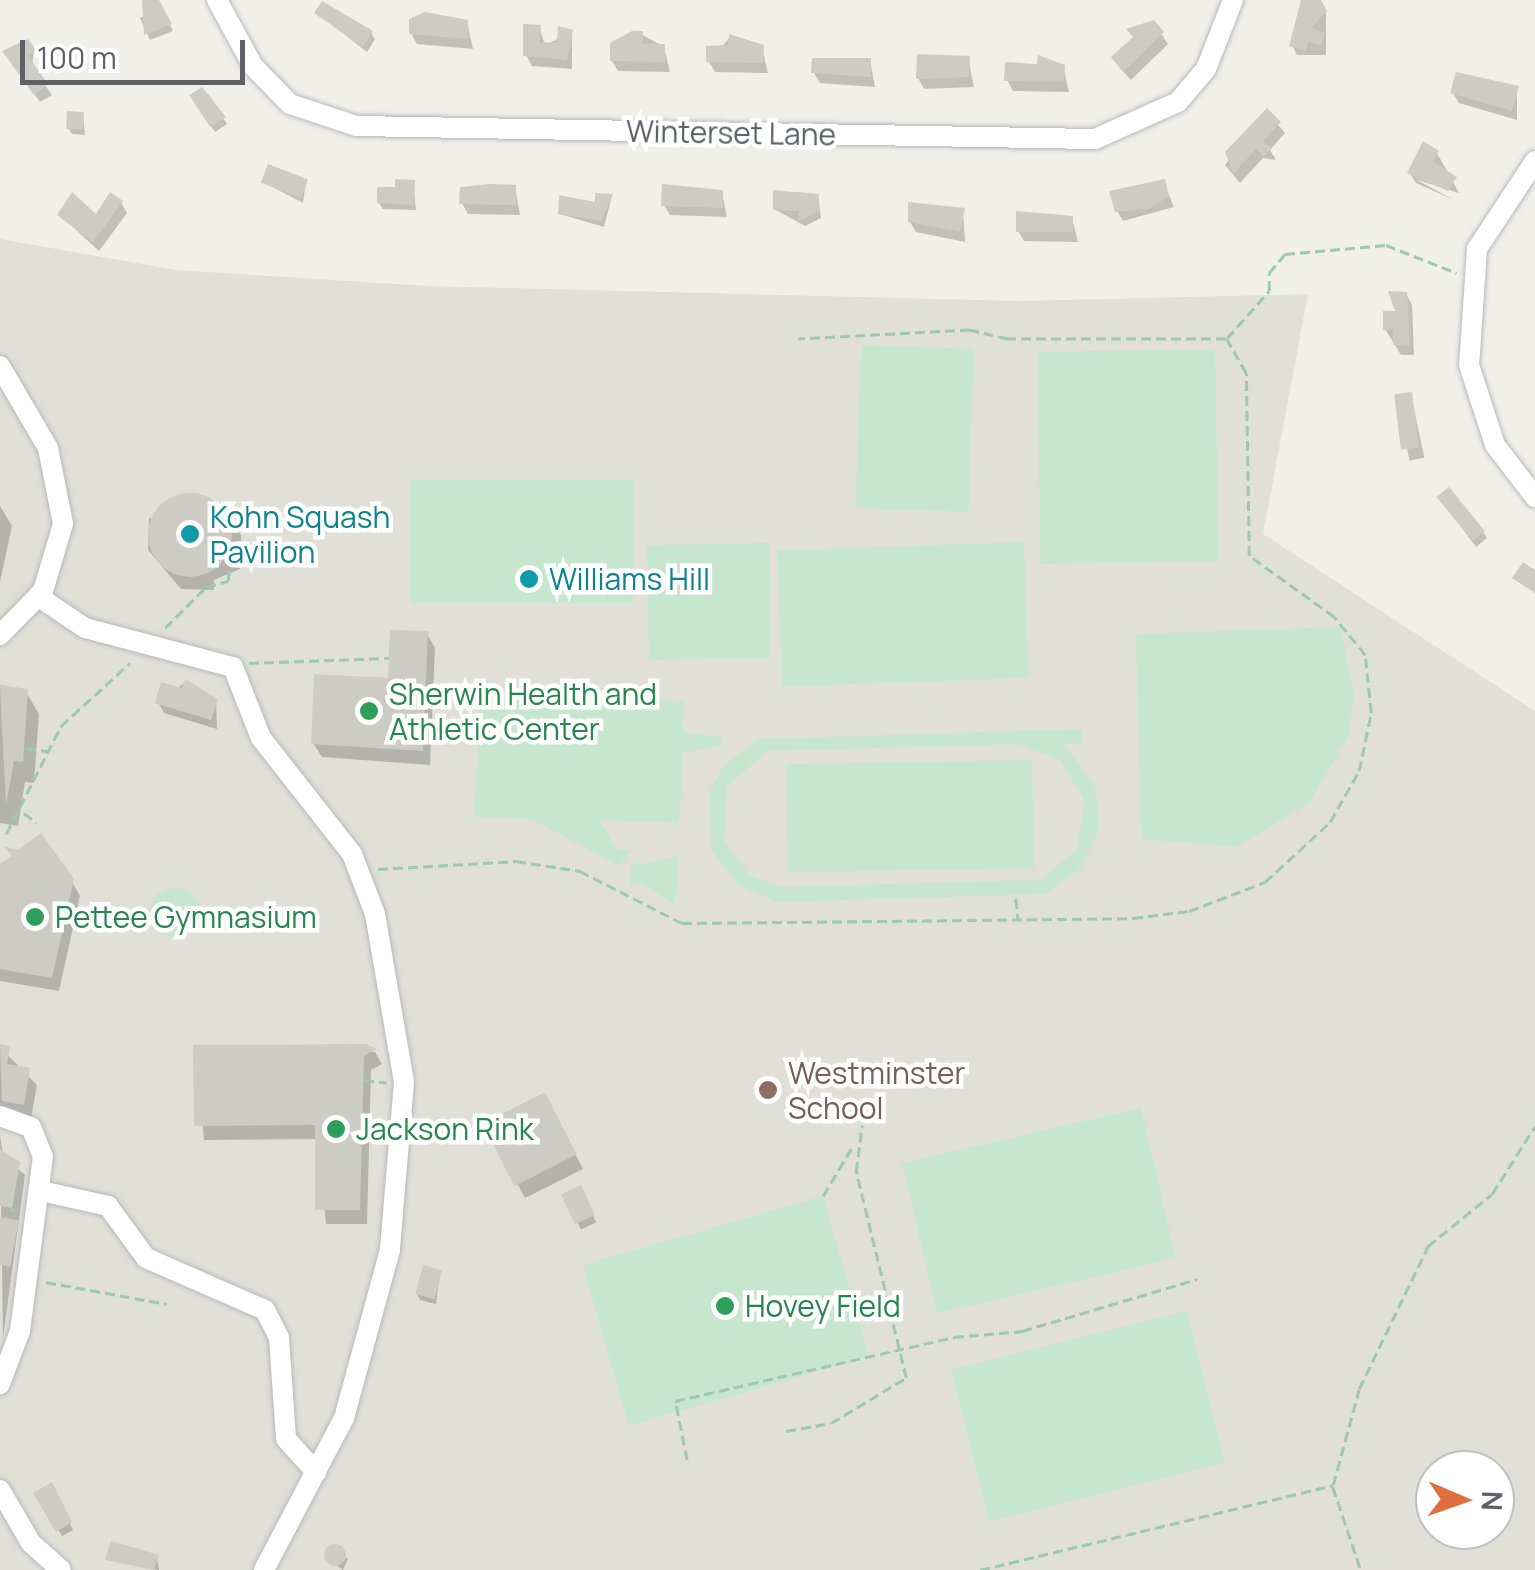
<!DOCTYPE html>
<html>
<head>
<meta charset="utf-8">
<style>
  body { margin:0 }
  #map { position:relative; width:1535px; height:1570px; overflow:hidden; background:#f0f0e8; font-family:Manrope,sans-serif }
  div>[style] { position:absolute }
  .education>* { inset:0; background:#e0e0d6 }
  .green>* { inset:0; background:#c6e6cd; transform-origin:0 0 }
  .round { border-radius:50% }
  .shadow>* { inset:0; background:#0003; transform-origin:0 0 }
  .building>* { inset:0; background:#cccbc4; transform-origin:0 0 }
  .path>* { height:2.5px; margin-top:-1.25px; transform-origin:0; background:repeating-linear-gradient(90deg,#a0c6b4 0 10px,transparent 0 15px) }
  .roads { filter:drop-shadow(0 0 2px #b8b8bd) drop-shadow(0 0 2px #b8b8bd) }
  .minor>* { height:20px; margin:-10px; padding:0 10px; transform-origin:10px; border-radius:10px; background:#fff }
  .dots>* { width:28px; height:28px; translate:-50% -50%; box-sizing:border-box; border:5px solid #fff; border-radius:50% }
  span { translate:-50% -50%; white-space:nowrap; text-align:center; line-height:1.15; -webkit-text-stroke:9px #fff; paint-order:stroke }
  .street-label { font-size:30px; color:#5f6167 }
  .culture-label { font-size:30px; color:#0d838f }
  .left { translate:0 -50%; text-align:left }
  .leisure-label { font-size:30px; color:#27864d }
  .education-label { font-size:30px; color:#785e54 }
  .north { position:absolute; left:1415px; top:1450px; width:100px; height:100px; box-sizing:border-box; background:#fff; border:2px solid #bfc0c2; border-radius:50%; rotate:92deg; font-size:28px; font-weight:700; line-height:40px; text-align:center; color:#5f6167 }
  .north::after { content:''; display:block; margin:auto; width:35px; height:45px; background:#e06e3e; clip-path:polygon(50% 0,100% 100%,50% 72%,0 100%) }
  .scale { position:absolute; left:20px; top:40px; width:225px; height:45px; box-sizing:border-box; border:5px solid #5f6167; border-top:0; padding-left:12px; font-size:30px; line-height:35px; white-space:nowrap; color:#5f6167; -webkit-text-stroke:8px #fff; paint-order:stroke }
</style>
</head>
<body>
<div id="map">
  <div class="education">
    <i style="clip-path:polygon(evenodd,0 239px,176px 270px,427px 286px,1020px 301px,1308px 294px,1263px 534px,1535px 711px,1535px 1570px,0 1570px,0 239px,1435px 1470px,1495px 1470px,1495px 1530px,1435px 1530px,1435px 1470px)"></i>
  </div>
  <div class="green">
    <i style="left:861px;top:345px;width:113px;height:163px;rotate:2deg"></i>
    <i style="left:1215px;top:349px;width:212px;height:178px;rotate:89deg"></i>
    <i style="left:410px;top:480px;width:223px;height:123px"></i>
    <i style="left:1024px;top:542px;width:136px;height:247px;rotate:88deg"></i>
    <i style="left:769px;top:543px;width:115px;height:122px;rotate:89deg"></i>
    <i style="clip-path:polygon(1340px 627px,1354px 694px,1349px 735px,1309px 803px,1237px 847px,1141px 839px,1136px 634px)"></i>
    <i style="clip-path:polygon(481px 695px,684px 701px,683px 732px,721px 737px,721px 745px,683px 753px,679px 823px,600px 820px,616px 849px,632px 850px,619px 866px,532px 819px,474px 817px)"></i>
    <i style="clip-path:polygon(evenodd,1083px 729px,1083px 743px,1064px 744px,1095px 785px,1099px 829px,1081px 868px,1045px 894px,777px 902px,737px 884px,711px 849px,710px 791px,724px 765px,759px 739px,1083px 729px,1017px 744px,1060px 760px,1085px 801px,1077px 849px,1041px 880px,780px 887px,749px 875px,724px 840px,727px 786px,768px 751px,1017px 744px)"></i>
    <i style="left:1032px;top:760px;width:108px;height:246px;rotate:89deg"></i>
    <i style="clip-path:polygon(679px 856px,675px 905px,643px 883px,630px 885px,631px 866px)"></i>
    <i class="round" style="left:150px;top:887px;width:50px;height:50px"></i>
    <i style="left:1141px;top:1108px;width:154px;height:245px;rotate:77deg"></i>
    <i style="left:823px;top:1196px;width:167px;height:250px;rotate:74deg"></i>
    <i style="left:1187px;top:1311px;width:156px;height:243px;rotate:76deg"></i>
  </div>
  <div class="shadow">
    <i style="clip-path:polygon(145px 0,157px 0,173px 31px,150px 40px,140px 18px,150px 14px)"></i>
    <i style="clip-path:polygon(1304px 0,1326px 10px,1326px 55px,1297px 55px,1292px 45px)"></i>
    <i style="clip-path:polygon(317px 13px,371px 33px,375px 39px,367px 52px)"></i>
    <i style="clip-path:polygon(467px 22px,473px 49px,417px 44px,411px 33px)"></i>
    <i style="clip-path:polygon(1154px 23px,1168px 44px,1131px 80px,1120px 68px,1135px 39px,1130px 30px)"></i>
    <i style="clip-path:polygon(539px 27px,545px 45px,572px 32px,572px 69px,532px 66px,526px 55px)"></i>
    <i style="clip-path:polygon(641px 34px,664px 47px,670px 72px,618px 71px,612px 61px)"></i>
    <i style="clip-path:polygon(731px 36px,762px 48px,768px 73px,715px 72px,709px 62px)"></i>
    <i style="clip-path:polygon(34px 51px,32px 67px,52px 95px,40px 102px,11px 62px)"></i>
    <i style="clip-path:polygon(968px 58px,974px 87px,924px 89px,918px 78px)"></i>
    <i style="clip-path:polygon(870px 60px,875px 87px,820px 83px,814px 73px)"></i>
    <i style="clip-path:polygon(1063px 67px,1069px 92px,1013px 91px,1007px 80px)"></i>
    <i style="clip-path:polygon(1517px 88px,1517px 120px,1459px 103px,1453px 93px)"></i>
    <i style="clip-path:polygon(208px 94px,227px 124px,215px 132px,193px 97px)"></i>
    <i style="clip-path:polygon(1267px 112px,1285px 133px,1270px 150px,1276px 160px,1263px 158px,1240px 183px,1225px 165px)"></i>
    <i style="clip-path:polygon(83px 115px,85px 135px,72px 134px,68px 128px)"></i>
    <i style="clip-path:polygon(1437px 153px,1459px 193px,1415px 179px,1454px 200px,1416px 183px,1410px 173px)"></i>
    <i style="clip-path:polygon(306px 181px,303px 203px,263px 182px)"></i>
    <i style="clip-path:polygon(413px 182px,416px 210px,383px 209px,379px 203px)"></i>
    <i style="clip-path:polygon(1163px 182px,1174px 207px,1123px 221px,1117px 211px)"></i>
    <i style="clip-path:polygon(515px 187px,520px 215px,468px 214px,462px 203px)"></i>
    <i style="clip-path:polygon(722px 193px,727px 217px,670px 215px,664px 205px)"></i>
    <i style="clip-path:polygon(612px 196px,604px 227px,560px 214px,597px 205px)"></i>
    <i style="clip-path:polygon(818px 196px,821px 218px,805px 226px,776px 210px)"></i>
    <i style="clip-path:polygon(121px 203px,127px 213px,99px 251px,60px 215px,96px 218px)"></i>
    <i style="clip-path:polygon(963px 210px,965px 242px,916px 232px,910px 222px)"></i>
    <i style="clip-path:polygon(1072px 218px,1078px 242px,1024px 241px,1018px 231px)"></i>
    <i style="clip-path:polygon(1406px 294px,1412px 305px,1414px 355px,1401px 355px,1385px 329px)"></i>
    <i style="left:1411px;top:395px;width:64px;height:15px;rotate:78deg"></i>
    <i style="clip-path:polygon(175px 496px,209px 497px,241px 535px,240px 569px,214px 580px,214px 590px,181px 589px,148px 550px,149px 518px,162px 518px)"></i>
    <i style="clip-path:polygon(1443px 503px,1483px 532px,1487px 538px,1476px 547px)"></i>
    <i style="clip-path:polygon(0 506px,12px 526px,0 582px)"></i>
    <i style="clip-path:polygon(427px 634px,435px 648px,430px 765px,322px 757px,313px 743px,390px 680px)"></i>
    <i style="clip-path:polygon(186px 682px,216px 701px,217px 729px,164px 713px,158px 702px)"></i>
    <i style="clip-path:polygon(0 688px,26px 692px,39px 714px,34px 783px,25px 782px,18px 826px,0 823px)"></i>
    <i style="clip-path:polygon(14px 858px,71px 880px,80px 896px,59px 991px,0 981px,0 864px)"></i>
    <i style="clip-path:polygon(0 1047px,37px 1085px,31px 1118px,0 1110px)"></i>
    <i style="clip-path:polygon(196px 1047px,375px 1052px,382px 1064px,371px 1070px,367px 1224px,326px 1224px,318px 1139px,204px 1140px)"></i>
    <i style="clip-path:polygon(552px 1109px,583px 1169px,525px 1198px,486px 1125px)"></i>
    <i style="clip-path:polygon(0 1135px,3px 1155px,25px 1175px,3px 1338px)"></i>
    <i style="left:580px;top:1189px;width:37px;height:17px;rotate:64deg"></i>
    <i style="clip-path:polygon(440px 1272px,436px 1304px,420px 1300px,417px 1294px)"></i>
    <i style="clip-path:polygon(51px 1486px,73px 1530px,62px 1536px,37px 1494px)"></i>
    <i style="clip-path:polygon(332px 1548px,348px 1559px,343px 1570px,328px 1559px)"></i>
    <i style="clip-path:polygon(157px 1558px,159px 1570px,108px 1560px)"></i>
  </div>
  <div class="building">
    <i style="clip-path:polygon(142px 0,159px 0,172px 24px,144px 35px)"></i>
    <i style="clip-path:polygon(1301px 0,1321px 0,1327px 11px,1311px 28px,1325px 33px,1321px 46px,1309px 41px,1305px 51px,1289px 46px)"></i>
    <i style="clip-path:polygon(322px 1px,373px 31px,363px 47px,314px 13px)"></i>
    <i style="clip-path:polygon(425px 12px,468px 20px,468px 39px,409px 34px,409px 19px)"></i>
    <i style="clip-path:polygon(1154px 20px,1164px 32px,1123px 72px,1111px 57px,1133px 37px,1126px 29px)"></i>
    <i style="clip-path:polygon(523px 24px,541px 25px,540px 42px,557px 43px,558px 26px,573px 30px,567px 60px,523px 56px)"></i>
    <i style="clip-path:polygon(632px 31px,643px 31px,643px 44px,665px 44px,665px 62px,610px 61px,610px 43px)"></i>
    <i style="clip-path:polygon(729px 34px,764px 45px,763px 63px,706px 62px,706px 46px,728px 45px)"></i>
    <i style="clip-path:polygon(28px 39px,36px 50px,28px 56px,48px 84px,34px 95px,2px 51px)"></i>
    <i style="clip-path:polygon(917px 54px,970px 56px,969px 77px,916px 79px)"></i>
    <i style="clip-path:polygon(1038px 55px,1065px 65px,1064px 82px,1004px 81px,1005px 62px,1037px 64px)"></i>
    <i style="clip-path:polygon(812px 58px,871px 58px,871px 77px,811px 73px)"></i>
    <i style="clip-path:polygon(1456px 72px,1519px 86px,1512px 111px,1450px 93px)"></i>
    <i style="clip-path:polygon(202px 87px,226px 117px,210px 127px,189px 95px)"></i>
    <i style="clip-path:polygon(1267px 108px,1281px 122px,1263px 141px,1272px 148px,1264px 157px,1256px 149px,1233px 174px,1225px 152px)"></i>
    <i style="left:67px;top:111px;width:17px;height:18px;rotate:3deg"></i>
    <i style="clip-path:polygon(1423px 141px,1439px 151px,1433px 162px,1457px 177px,1448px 191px,1407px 173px)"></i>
    <i style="left:268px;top:164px;width:43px;height:20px;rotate:21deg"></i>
    <i style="clip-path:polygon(395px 179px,415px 180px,414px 205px,377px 203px,377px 187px,395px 187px)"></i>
    <i style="clip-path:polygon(1165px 179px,1169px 196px,1149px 209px,1115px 212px,1109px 191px)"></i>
    <i style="clip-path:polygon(491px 184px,516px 185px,516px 205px,459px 204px,460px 187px)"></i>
    <i style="clip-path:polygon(662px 184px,723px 190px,723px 208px,661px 206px)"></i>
    <i style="clip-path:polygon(773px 190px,819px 194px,819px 211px,799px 221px,799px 211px,773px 210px)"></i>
    <i style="clip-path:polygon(72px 192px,96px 214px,110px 192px,123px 201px,93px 242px,57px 215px)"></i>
    <i style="clip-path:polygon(595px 193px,613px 194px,601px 221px,558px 214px,559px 195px,595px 202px)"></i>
    <i style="clip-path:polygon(908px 202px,965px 208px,960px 232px,908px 222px)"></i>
    <i style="clip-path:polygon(1016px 211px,1073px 216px,1073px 232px,1016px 232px)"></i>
    <i style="clip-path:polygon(1388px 291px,1407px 292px,1410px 346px,1393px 345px,1393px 330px,1383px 330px,1383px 311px,1395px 311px)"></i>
    <i style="left:1412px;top:392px;width:56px;height:18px;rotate:83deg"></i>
    <i style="left:1449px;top:487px;width:57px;height:16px;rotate:51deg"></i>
    <i class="round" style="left:148px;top:493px;width:84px;height:84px"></i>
    <i style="clip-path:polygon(1523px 562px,1535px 570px,1535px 593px,1512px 578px)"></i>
    <i style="clip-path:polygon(390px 630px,428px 631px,423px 751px,311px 744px,314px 674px,388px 678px)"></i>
    <i style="clip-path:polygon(185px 679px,218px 699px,211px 720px,155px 703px,161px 682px,182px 688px)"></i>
    <i style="clip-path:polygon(0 685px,28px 689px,23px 762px,14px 761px,6px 805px)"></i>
    <i style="clip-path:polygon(41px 833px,74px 879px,52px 978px,0 969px,0 864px,12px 856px,4px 846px,18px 850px)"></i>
    <i style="clip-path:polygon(0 1044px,10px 1046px,7px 1064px,30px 1068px,24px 1105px,2px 1101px)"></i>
    <i style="clip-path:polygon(367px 1044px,376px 1049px,364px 1056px,360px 1210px,315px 1210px,315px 1125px,194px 1126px,193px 1045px)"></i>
    <i style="left:545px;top:1092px;width:70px;height:70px;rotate:63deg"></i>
    <i style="clip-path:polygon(0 1150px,20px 1162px,12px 1208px,0 1206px)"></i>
    <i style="left:581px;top:1185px;width:33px;height:22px;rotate:65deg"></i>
    <i style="clip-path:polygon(0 1217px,19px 1220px,10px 1267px,0 1265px)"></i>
    <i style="left:423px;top:1265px;width:20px;height:30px;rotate:15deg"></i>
    <i style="clip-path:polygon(52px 1482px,72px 1522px,56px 1532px,33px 1493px)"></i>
    <i style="clip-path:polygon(111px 1541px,159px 1555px,154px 1570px,105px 1560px)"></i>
    <i class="round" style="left:324px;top:1544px;width:22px;height:22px"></i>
  </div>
  <div class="path">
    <i style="left:1227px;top:338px;width:63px;rotate:-48.2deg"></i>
    <i style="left:1269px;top:291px;width:18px;rotate:-90deg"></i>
    <i style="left:1269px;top:273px;width:25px;rotate:-50deg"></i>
    <i style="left:1285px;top:254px;width:101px;rotate:-5.1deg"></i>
    <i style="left:1386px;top:245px;width:76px;rotate:21.5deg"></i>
    <i style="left:165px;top:628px;width:58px;rotate:-45deg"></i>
    <i style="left:206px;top:587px;width:23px;rotate:-15deg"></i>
    <i style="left:228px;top:581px;width:21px;rotate:-85deg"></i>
    <i style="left:249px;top:663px;width:140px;rotate:-2deg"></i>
    <i style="left:26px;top:748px;width:21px;rotate:8deg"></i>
    <i style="left:24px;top:813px;width:16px;rotate:38deg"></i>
    <i style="left:6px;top:834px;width:121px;rotate:-63deg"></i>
    <i style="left:61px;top:726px;width:93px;rotate:-42.4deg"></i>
    <i style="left:378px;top:869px;width:138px;rotate:-3.3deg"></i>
    <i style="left:516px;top:861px;width:65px;rotate:8.9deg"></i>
    <i style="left:580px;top:871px;width:114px;rotate:27deg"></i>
    <i style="left:682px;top:923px;width:451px;rotate:-0.6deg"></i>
    <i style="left:1133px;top:918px;width:56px;rotate:-7.1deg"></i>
    <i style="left:1189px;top:911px;width:81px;rotate:-20.9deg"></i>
    <i style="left:1265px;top:882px;width:88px;rotate:-42.7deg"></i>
    <i style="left:1330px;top:822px;width:59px;rotate:-60.4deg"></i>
    <i style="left:1359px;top:771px;width:59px;rotate:-78.3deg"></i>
    <i style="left:1371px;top:713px;width:58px;rotate:-95.9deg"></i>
    <i style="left:1365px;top:655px;width:49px;rotate:-129.2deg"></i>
    <i style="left:1334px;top:617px;width:105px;rotate:-144.3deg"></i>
    <i style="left:1249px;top:556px;width:183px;rotate:-90.9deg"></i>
    <i style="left:1246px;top:373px;width:39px;rotate:-120deg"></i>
    <i style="left:1226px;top:339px;width:218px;rotate:180deg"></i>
    <i style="left:1008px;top:339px;width:39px;rotate:-167deg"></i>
    <i style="left:970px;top:330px;width:172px;rotate:177deg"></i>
    <i style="left:1016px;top:899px;width:20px;rotate:84deg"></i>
    <i style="left:364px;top:1080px;width:23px;rotate:7deg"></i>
    <i style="left:823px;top:1196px;width:55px;rotate:-59.2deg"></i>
    <i style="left:10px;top:1209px;width:8px;rotate:14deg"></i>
    <i style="left:46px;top:1282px;width:123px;rotate:10.3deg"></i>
    <i style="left:786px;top:1431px;width:46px;rotate:-10.1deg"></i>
    <i style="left:831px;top:1423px;width:87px;rotate:-31deg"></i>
    <i style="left:906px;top:1378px;width:212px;rotate:-103.6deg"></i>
    <i style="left:856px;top:1172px;width:47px;rotate:-82.7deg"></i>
    <i style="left:687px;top:1460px;width:60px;rotate:-101.5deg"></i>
    <i style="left:675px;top:1401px;width:286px;rotate:-12.9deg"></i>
    <i style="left:954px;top:1337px;width:68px;rotate:-5deg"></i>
    <i style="left:1022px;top:1331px;width:183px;rotate:-16.5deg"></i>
    <i style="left:1333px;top:1487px;width:88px;rotate:71.4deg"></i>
    <i style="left:980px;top:1570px;width:363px;rotate:-13.5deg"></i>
    <i style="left:1333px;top:1485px;width:99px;rotate:-74.8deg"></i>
    <i style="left:1359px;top:1389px;width:159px;rotate:-64.2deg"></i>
    <i style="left:1428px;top:1246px;width:82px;rotate:-39.1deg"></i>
    <i style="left:1492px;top:1194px;width:80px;rotate:-57.7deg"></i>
  </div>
  <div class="roads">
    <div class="minor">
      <i style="left:217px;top:0;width:75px;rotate:61.4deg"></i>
      <i style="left:253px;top:66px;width:53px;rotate:45.8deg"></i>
      <i style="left:290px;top:104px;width:70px;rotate:18.4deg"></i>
      <i style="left:356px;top:126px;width:739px;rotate:1.01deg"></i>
      <i style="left:1095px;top:139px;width:91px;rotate:-24deg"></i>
      <i style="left:1178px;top:102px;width:43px;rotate:-49.7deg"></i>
      <i style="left:1206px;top:69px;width:74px;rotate:-68.6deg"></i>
      <i style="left:1535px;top:161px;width:105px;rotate:123.4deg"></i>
      <i style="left:1477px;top:249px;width:116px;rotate:93.9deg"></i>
      <i style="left:1469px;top:365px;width:84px;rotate:72deg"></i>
      <i style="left:1495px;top:445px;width:66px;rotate:52.4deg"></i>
      <i style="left:0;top:366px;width:95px;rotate:59.7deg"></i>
      <i style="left:48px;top:448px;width:77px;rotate:78.8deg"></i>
      <i style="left:63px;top:524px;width:70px;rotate:106.6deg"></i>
      <i style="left:43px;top:591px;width:62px;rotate:134.3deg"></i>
      <i style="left:39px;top:597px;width:55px;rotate:34deg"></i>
      <i style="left:85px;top:628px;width:153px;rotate:14.8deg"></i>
      <i style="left:233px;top:667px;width:76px;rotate:68.5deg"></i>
      <i style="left:261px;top:738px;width:147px;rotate:51.9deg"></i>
      <i style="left:352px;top:854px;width:64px;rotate:69deg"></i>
      <i style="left:375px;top:914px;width:170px;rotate:80.2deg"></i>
      <i style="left:404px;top:1082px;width:169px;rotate:94.8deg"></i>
      <i style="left:390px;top:1250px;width:174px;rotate:105.3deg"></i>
      <i style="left:344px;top:1418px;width:172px;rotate:117.8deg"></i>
      <i style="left:0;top:1116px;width:33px;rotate:20deg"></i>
      <i style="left:31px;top:1127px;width:31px;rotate:68deg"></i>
      <i style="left:43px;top:1156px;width:177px;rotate:97.5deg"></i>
      <i style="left:20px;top:1331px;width:57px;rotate:110.7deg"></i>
      <i style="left:41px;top:1191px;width:69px;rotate:12.6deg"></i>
      <i style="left:108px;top:1206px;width:64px;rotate:53.8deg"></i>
      <i style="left:146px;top:1258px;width:130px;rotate:23.6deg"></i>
      <i style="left:265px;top:1310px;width:31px;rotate:63deg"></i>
      <i style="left:279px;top:1338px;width:101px;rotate:86deg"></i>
      <i style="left:286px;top:1439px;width:45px;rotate:47.7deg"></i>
      <i style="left:0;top:1490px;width:61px;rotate:59.7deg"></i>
      <i style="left:31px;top:1543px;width:40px;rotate:42deg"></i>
    </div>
  </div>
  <div class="dots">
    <i style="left:190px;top:534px;background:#0f9aa8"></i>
    <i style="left:529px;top:579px;background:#0f9aa8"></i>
    <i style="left:369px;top:711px;background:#2e9e5b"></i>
    <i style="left:35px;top:917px;background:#2e9e5b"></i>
    <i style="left:768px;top:1090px;background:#8d6e63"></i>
    <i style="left:336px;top:1129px;background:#2e9e5b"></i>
    <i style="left:725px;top:1306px;background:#2e9e5b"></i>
  </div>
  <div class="street-label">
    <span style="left:731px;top:133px;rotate:1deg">Winterset Lane</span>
  </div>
  <div class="culture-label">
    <span class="left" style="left:210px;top:534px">Kohn Squash<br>Pavilion</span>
    <span class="left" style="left:549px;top:579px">Williams Hill</span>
  </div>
  <div class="leisure-label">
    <span class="left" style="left:389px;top:711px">Sherwin Health and<br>Athletic Center</span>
    <span class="left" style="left:55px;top:917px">Pettee Gymnasium</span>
    <span class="left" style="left:356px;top:1129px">Jackson Rink</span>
    <span class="left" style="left:745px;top:1306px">Hovey Field</span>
  </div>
  <div class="education-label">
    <span class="left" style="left:788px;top:1090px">Westminster<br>School</span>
  </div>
  <div class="north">N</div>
  <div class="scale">100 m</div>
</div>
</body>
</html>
